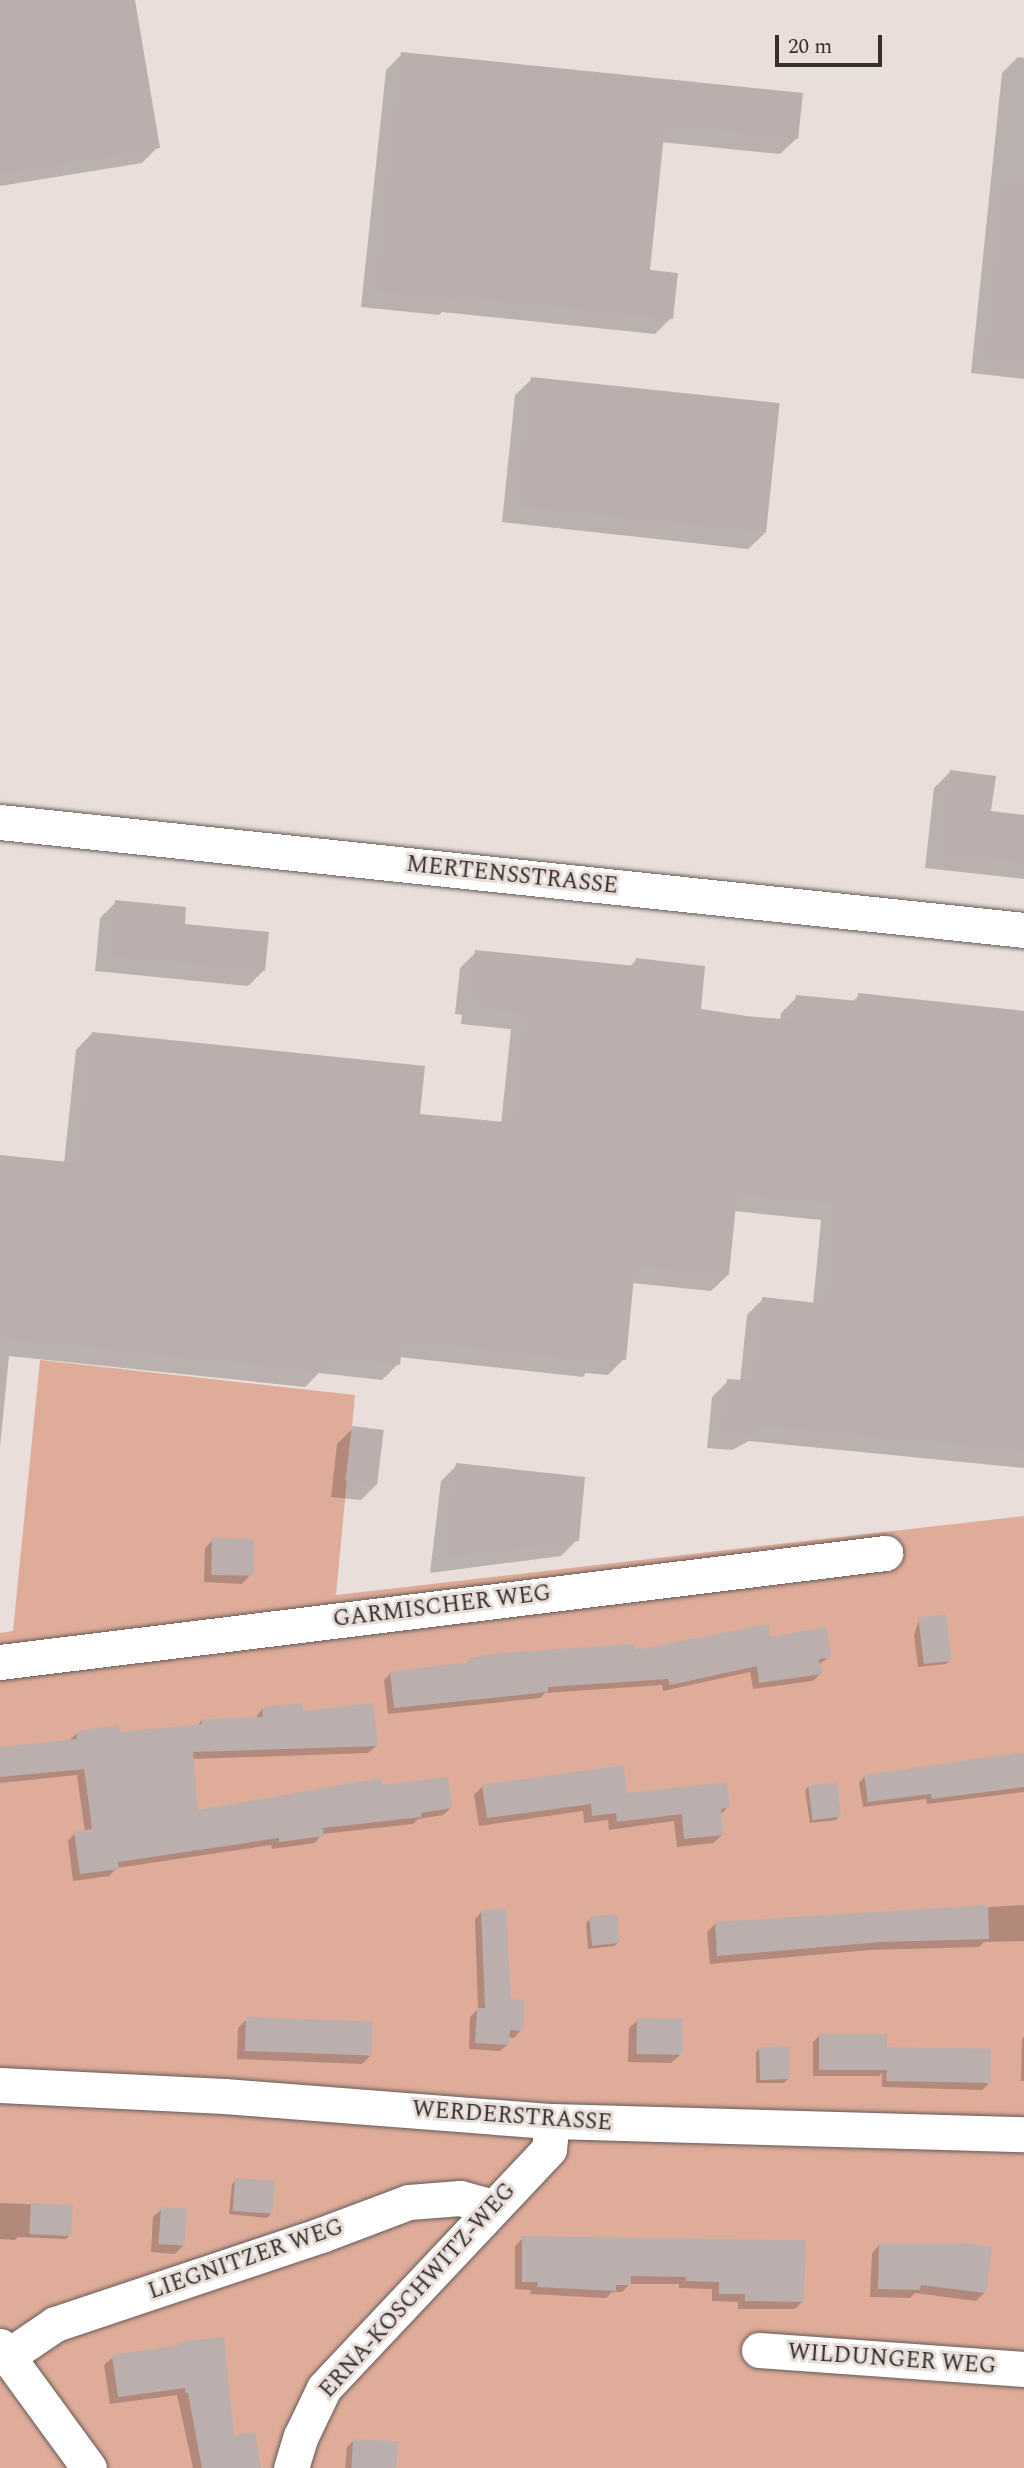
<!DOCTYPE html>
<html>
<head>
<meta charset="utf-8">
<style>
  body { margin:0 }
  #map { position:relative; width:1024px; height:2468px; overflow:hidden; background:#e9deda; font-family:Spectral,serif }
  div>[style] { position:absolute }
  .green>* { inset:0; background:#e0ac9a }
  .shadow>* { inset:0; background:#0003 }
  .building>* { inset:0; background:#baafac; transform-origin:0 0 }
  .roads { filter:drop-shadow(0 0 2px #645b57) drop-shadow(0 0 2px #645b57) }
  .minor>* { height:35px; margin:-17.5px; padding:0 17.5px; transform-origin:17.5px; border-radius:17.5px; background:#fff }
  span { translate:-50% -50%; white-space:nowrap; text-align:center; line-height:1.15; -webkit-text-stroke:6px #e9deda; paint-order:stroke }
  .street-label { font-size:23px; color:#34302e }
  .scale { position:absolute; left:775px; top:35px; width:107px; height:32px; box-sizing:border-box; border:4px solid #34302e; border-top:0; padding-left:9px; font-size:21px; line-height:24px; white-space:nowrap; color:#34302e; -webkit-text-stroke:5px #e9deda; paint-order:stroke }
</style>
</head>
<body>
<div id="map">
  <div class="green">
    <i style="clip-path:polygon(40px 1360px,355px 1395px,336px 1595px,1024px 1516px,1024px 2468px,0 2468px,0 1633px,13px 1631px)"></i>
  </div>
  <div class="shadow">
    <i style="clip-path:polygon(0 0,134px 0,158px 147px,142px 163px,0 186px)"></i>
    <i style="clip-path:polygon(402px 54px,797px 138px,780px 154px,661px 142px,648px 271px,671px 318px,655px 334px,442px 312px,439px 315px,361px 307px,386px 70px)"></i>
    <i style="clip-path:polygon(1018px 57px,1024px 58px,1024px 379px,971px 373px,1002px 73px)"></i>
    <i style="clip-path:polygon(532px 379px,765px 533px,748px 549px,502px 522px,515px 395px)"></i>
    <i style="clip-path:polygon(950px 772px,989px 813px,1024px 817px,1024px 879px,925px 868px,934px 788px)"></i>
    <i style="clip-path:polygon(116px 902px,264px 970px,248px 986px,95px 971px,100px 918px)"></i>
    <i style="clip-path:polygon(476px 952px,629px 968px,636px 960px,699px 1010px,780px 1021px,781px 1013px,797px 997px,852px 1002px,859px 995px,1024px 1012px,1024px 1468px,749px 1441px,732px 1450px,707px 1448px,712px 1397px,728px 1381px,740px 1382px,747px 1315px,763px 1299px,813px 1304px,821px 1220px,734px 1211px,728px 1275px,711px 1291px,632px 1283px,624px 1359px,608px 1375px,586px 1373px,583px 1377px,399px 1357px,398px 1364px,382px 1380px,319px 1373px,305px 1387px,9px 1356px,0 1447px,0 1157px,64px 1163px,76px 1050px,92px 1033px,418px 1116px,501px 1124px,511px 1029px,461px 1024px,462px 1015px,455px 1014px,460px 968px)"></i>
    <i style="clip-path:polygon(353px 1428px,377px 1484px,361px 1500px,331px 1497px,337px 1444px)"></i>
    <i style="clip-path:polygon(457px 1465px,577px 1540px,561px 1556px,430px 1573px,441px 1481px)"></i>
    <i style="clip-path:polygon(213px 1540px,250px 1575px,242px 1584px,204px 1582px,205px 1548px)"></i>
    <i style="clip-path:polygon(919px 1619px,950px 1660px,946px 1664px,918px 1667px,914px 1635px)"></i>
    <i style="clip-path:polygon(634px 1653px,830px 1657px,819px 1664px,820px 1674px,813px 1681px,753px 1689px,750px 1672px,663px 1691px,662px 1685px,545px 1693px,540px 1698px,388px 1714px,384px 1680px,391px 1673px,466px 1665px,470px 1660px)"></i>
    <i style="clip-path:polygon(262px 1709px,301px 1713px,376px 1746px,368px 1753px,192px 1759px,197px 1812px,380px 1787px,451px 1808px,443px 1815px,418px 1819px,413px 1824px,322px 1834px,315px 1843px,272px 1849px,271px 1845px,117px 1868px,109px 1876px,73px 1881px,68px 1841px,75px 1833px,85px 1832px,77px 1775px,0 1783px,0 1748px,69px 1741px,77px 1733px,119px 1734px,197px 1726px,202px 1720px,255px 1719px)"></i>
    <i style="clip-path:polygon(1024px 1753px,1024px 1792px,927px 1804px,926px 1799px,863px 1807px,859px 1783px,864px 1777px)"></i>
    <i style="clip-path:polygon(483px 1786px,625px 1795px,728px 1807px,720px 1815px,722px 1835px,713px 1843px,677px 1847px,674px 1821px,609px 1830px,608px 1820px,584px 1823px,583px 1811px,479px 1826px,474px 1795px)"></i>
    <i style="clip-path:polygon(809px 1786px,839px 1816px,836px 1820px,810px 1823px,805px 1790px)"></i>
    <i style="clip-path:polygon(1024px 1905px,1024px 1941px,984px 1942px,979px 1947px,871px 1950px,710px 1964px,707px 1932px,715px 1924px)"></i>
    <i style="clip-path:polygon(482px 1911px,521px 2030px,514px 2038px,508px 2037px,508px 2044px,500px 2051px,469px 2049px,470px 2017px,478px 2009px,475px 1919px)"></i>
    <i style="clip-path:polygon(590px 1919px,618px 1942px,615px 1946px,588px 1949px,586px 1923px)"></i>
    <i style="clip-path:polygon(247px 2019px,370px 2056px,362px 2064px,237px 2059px,238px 2028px)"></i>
    <i style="clip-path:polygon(638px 2020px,680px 2055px,671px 2063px,628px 2062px,629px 2028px)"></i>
    <i style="clip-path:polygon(819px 2036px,885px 2051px,888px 2048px,989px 2084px,982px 2090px,882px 2087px,882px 2073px,879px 2076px,813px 2076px,813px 2042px)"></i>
    <i style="clip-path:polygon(1024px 2037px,1024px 2081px,1021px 2081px,1022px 2039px)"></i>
    <i style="clip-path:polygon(760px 2048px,788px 2079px,784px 2083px,756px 2083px,756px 2052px)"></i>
    <i style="clip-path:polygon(236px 2180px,271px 2214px,267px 2218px,229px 2214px,232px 2184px)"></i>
    <i style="clip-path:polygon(0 2203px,71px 2206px,70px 2235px,66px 2239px,18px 2237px,15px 2240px,0 2239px)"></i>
    <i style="clip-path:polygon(162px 2209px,184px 2245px,175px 2254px,151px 2252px,153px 2217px)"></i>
    <i style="clip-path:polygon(523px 2238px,804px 2242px,803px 2301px,795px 2309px,738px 2309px,738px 2302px,712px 2301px,712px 2289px,679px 2288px,679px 2284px,630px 2284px,622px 2292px,612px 2292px,606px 2298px,530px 2294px,531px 2290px,515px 2289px,515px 2246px)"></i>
    <i style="clip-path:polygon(880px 2244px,985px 2292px,976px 2301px,915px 2293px,910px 2298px,870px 2297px,872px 2253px)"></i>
    <i style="clip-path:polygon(181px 2343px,232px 2438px,259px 2468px,193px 2468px,177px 2395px,110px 2404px,104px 2365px,113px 2357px,177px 2347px)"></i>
    <i style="clip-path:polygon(354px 2440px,394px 2468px,345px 2468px,347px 2447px)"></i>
  </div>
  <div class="building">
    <i style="clip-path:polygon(0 0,135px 0,160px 148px,0 174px)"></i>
    <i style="clip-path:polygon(401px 52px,803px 93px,798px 139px,665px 125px,650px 270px,678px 273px,673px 319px,457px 296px,457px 299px,376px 291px)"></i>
    <i style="clip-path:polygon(1004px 182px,1024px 183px,1024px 362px,986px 357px)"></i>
    <i style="left:531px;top:377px;width:250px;height:130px;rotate:6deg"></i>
    <i style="clip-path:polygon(950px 770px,996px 776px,991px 811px,1024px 815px,1024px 862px,940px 853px)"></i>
    <i style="clip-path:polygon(115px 900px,186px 907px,185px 924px,269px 932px,265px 971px,110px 956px)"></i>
    <i style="clip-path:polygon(475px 950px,635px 966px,636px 958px,705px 966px,701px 1009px,746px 1016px,794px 1020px,796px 995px,858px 1001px,858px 993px,1024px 1011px,1024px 1451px,767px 1426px,750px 1435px,722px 1432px,727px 1379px,754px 1381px,762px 1297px,826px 1304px,836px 1205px,737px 1194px,729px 1275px,635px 1266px,626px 1360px,601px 1357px,600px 1361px,402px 1341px,400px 1365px,325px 1357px,323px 1372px,0 1338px,0 1155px,78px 1163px,92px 1032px,425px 1066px,420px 1114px,515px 1123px,526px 1014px,476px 1008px,477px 999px,470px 998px)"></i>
    <i style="left:352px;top:1426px;width:32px;height:55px;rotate:7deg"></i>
    <i style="clip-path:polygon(456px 1463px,585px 1477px,579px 1541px,445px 1558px)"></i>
    <i style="left:212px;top:1538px;width:42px;height:37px;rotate:1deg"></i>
    <i style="left:946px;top:1614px;width:47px;height:28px;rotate:83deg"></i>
    <i style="clip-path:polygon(769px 1624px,770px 1637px,827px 1627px,831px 1658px,819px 1659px,822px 1674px,759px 1683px,757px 1666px,670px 1685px,668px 1679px,548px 1687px,548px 1692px,394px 1708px,390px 1672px,470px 1662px,469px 1658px,499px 1653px,635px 1644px,635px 1650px)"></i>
    <i style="clip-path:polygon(302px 1703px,303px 1711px,373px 1703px,378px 1746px,193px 1752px,198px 1810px,381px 1778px,382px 1785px,448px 1777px,452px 1808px,421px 1813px,422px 1817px,323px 1828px,324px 1836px,279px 1842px,279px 1838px,118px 1862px,119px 1869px,80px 1874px,74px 1832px,92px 1829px,84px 1769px,0 1777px,0 1747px,77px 1739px,76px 1731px,119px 1725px,120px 1732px,202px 1724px,202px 1719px,263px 1717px,262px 1707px)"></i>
    <i style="clip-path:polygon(1024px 1752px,1024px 1787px,932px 1799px,931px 1794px,868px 1802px,864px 1775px)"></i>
    <i style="clip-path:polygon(624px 1765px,627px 1793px,727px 1782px,730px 1807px,721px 1809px,723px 1835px,684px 1839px,682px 1814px,617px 1822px,616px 1813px,592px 1816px,591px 1804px,487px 1818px,482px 1785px)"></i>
    <i style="left:837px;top:1782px;width:35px;height:29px;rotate:83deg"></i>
    <i style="clip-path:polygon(988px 1905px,989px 1939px,881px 1942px,717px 1956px,715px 1922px)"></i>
    <i style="clip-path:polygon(506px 1909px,511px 1999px,525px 2000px,523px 2031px,510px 2030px,509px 2045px,475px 2043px,477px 2008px,485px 2008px,481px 1910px)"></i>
    <i style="left:617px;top:1914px;width:29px;height:28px;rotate:84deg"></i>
    <i style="left:246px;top:2017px;width:127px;height:34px;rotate:2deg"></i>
    <i style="left:637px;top:2018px;width:46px;height:36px;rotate:1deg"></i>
    <i style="left:819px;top:2034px;width:68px;height:36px"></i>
    <i style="left:789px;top:2046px;width:33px;height:30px;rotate:88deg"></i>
    <i style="left:887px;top:2047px;width:104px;height:34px;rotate:1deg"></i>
    <i style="left:235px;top:2178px;width:40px;height:33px;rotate:4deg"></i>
    <i style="left:31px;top:2203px;width:42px;height:31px;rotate:3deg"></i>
    <i style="left:161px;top:2207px;width:26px;height:37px;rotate:4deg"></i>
    <i style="clip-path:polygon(522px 2236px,806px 2240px,804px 2302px,745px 2301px,745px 2294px,719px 2294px,719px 2282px,686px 2281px,686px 2277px,631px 2276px,631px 2285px,616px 2285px,616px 2291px,537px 2287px,538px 2282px,522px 2282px)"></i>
    <i style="clip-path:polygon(879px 2243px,961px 2243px,992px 2247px,986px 2293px,921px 2285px,920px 2290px,878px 2289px)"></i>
    <i style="clip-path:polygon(224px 2337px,234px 2435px,255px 2432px,261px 2468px,202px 2468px,188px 2393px,185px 2393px,185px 2388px,118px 2397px,112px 2355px,180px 2345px,180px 2342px)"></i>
    <i style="left:353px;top:2439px;width:45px;height:29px;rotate:3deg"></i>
  </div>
  <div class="roads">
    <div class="minor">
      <i style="left:0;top:822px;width:1030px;rotate:6.02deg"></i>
      <i style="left:0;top:1662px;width:892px;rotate:-7.02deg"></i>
      <i style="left:0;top:2085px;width:224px;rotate:2.8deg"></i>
      <i style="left:224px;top:2096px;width:329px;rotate:4.4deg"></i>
      <i style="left:552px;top:2121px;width:472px;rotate:1.6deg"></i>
      <i style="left:0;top:2346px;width:151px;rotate:53.9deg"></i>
      <i style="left:759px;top:2350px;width:266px;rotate:4.1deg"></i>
      <i style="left:8px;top:2356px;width:57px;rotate:-34.2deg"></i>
      <i style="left:55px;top:2324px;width:280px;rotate:-18.5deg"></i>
      <i style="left:321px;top:2235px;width:94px;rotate:-20.6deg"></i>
      <i style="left:409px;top:2202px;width:51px;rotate:-4.5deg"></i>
      <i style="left:460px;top:2198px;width:34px;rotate:15deg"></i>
      <i style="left:291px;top:2468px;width:34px;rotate:-73deg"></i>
      <i style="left:301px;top:2436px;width:53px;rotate:-64.4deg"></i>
      <i style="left:324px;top:2388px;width:328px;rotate:-46.7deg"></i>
      <i style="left:549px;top:2149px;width:28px;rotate:-84deg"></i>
    </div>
  </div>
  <div class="street-label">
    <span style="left:512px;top:876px;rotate:6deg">MERTENSSTRASSE</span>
    <span style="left:442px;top:1607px;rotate:-7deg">GARMISCHER WEG</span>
    <span style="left:512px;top:2117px;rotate:4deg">WERDERSTRASSE</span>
    <span style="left:246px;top:2260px;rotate:-19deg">LIEGNITZER WEG</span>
    <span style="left:418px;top:2291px;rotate:-48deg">ERNA-KOSCHWITZ-WEG</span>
    <span style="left:892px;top:2360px;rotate:4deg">WILDUNGER WEG</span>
  </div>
  <div class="scale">20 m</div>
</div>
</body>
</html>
